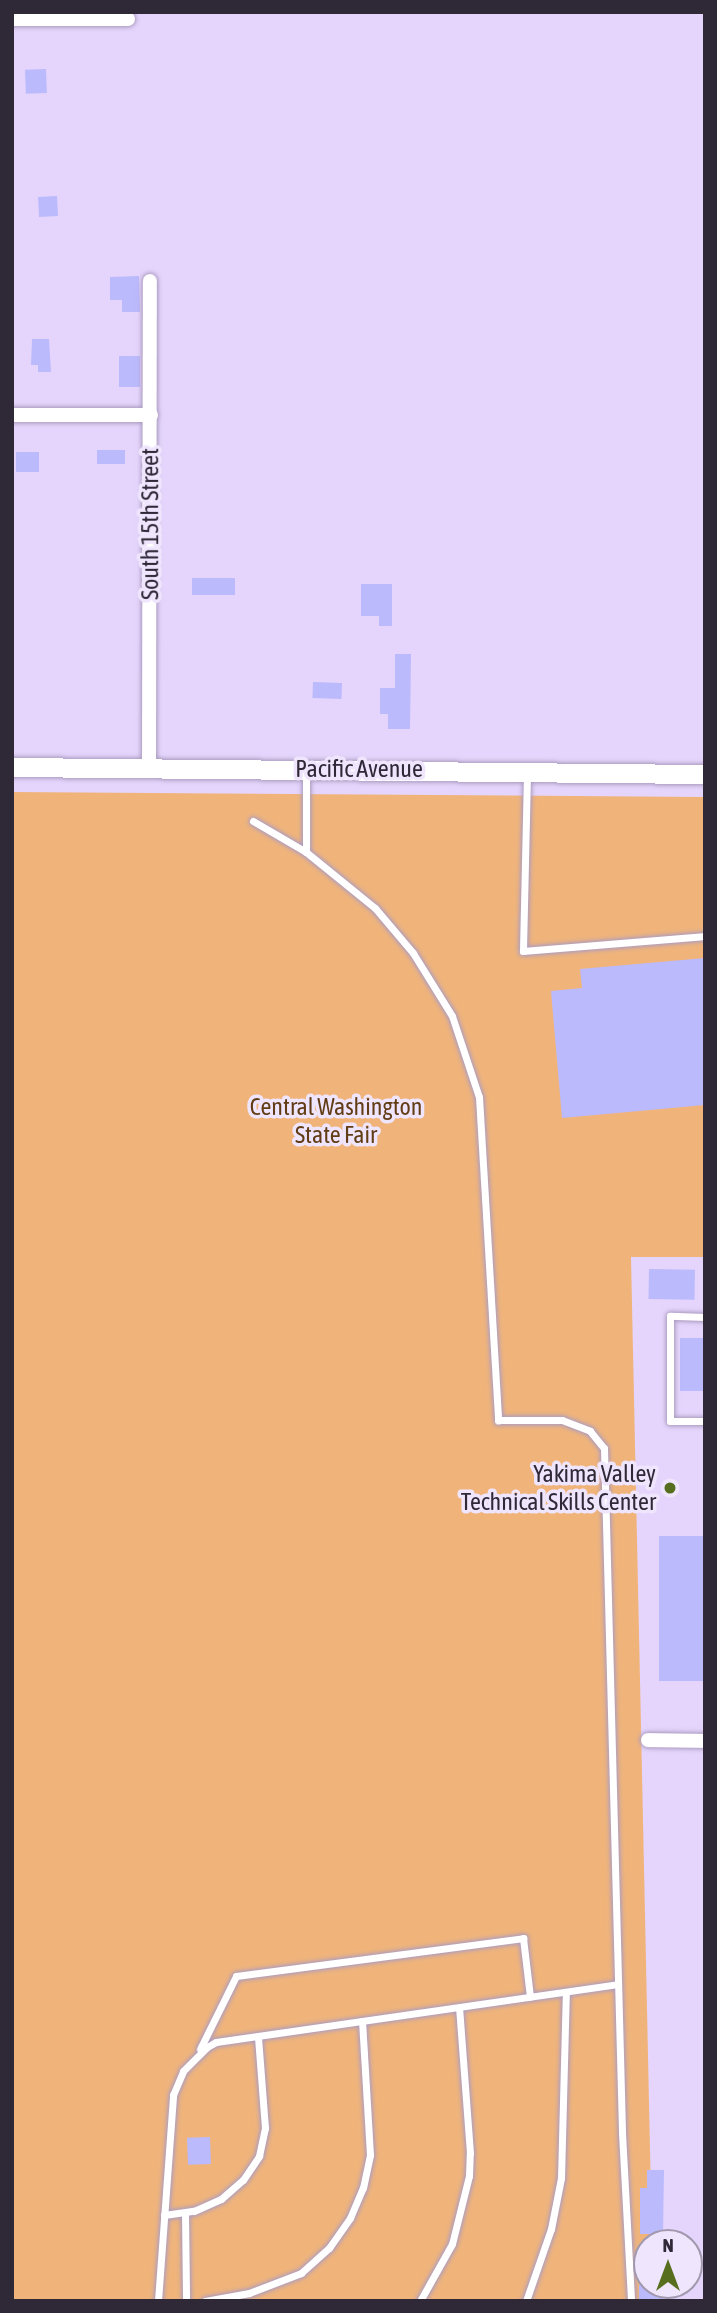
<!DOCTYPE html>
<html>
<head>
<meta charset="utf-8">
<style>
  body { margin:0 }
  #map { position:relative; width:717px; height:2313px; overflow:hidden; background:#e5d5fc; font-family:"Asap Condensed",sans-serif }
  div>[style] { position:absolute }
  .green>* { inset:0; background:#f0b47b }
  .building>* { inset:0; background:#bbbafd; transform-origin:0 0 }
  .roads { filter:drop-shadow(0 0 2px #ac9cc1) drop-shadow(0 0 2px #ac9cc1) }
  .lane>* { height:7px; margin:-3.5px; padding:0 3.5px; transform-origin:3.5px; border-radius:3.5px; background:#fff }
  .street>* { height:14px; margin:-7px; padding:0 7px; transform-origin:7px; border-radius:7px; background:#fff }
  .secondary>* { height:19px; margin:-9.5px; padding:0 9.5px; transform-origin:9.5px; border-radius:9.5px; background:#fff }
  .dots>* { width:19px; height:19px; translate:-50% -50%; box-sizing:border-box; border:4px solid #efe5fd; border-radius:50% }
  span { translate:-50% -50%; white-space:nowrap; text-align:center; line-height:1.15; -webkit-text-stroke:7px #efe5fd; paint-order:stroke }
  .street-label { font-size:24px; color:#2e2837 }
  .park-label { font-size:24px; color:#613c14 }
  .poi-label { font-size:24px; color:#2e2837 }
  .right { translate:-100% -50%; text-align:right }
  .frame { position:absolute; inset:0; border:14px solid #2e2837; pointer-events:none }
  .north { position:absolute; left:633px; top:2229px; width:70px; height:70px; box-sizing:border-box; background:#efe5fd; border:2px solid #a299ae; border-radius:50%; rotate:0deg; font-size:19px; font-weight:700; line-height:28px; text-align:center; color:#2e2837 }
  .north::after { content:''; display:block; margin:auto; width:24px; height:32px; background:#566e1e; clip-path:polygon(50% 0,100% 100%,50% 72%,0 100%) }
</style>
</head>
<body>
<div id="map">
  <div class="green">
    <i style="clip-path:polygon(12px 792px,705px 797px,705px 1257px,631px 1257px,652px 2243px,647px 2243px,647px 2285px,654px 2301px,12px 2301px)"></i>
  </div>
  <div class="building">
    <i style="left:46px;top:69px;width:24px;height:21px;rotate:88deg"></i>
    <i style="left:57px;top:196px;width:20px;height:19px;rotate:87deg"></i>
    <i style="clip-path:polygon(139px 276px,140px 312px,122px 312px,122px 300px,110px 300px,110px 277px)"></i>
    <i style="clip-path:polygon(32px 339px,49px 339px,51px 372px,38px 372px,38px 365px,31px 365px)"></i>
    <i style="left:119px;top:356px;width:21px;height:31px"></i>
    <i style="left:97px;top:450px;width:28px;height:14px"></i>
    <i style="left:16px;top:452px;width:23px;height:20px"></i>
    <i style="left:235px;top:578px;width:17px;height:43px;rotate:90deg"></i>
    <i style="clip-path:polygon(361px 584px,392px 584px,392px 626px,379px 626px,379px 616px,361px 616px)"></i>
    <i style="clip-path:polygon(395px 654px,411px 654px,410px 729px,388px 729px,388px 714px,380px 714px,380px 688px,395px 688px)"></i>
    <i style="left:313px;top:682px;width:29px;height:16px;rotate:2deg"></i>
    <i style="clip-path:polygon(705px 958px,705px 1105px,562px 1118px,551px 991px,582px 988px,580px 969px)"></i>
    <i style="left:649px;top:1269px;width:46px;height:30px;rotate:1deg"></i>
    <i style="left:680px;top:1338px;width:25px;height:53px"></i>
    <i style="left:659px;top:1536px;width:46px;height:145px"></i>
    <i style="left:210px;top:2137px;width:27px;height:23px;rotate:88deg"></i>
    <i style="clip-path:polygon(647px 2170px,664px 2170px,663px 2234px,640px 2234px,640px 2188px,647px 2188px)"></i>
    <i style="left:639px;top:2285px;width:24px;height:16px"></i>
  </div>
  <div class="roads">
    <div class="lane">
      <i style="left:306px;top:772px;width:80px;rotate:90deg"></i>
      <i style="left:527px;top:774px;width:177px;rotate:91.3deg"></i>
      <i style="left:523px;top:951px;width:183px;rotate:-4.7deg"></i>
      <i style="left:253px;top:821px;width:61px;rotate:30.3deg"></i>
      <i style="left:306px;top:852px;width:89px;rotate:39.1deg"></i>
      <i style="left:375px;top:908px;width:59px;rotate:49.8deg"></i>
      <i style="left:413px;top:953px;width:74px;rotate:58.2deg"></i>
      <i style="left:452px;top:1016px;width:85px;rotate:71.6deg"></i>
      <i style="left:479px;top:1097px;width:324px;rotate:86.6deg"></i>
      <i style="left:498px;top:1420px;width:64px"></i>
      <i style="left:562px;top:1420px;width:30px;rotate:21deg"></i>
      <i style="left:590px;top:1431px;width:22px;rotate:51deg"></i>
      <i style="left:604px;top:1448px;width:685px;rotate:88.49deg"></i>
      <i style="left:622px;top:2133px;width:168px;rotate:86.9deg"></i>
      <i style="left:705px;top:1317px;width:35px;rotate:-178deg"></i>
      <i style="left:670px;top:1316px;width:105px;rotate:90deg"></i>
      <i style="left:670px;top:1421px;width:35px"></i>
      <i style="left:200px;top:2049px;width:81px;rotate:-63.7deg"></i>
      <i style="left:236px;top:1976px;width:290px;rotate:-7.5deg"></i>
      <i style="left:523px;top:1938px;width:59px;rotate:83.2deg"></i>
      <i style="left:185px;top:2213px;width:88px;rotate:89.3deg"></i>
      <i style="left:164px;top:2215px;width:30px;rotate:-8deg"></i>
      <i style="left:194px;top:2211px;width:30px;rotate:-24deg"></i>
      <i style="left:221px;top:2199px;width:29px;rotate:-41deg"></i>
      <i style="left:243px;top:2180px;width:29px;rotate:-56deg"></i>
      <i style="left:259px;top:2156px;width:29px;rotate:-78deg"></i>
      <i style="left:265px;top:2128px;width:92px;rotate:-94.4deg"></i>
      <i style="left:158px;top:2301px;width:207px;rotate:-85.8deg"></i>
      <i style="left:173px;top:2095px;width:26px;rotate:-67deg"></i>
      <i style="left:183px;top:2071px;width:34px;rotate:-45deg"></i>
      <i style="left:207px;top:2047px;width:10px;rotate:-29deg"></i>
      <i style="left:216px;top:2042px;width:406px;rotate:-8.2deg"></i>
      <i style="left:205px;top:2301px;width:45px;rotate:-10.3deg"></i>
      <i style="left:249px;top:2293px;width:56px;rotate:-21deg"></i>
      <i style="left:301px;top:2273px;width:38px;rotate:-42deg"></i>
      <i style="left:329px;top:2248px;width:37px;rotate:-55deg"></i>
      <i style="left:350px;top:2218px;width:33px;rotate:-67deg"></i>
      <i style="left:363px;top:2188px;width:34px;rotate:-78deg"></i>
      <i style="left:370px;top:2155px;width:134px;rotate:-93.4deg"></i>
      <i style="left:420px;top:2301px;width:65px;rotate:-60.7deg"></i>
      <i style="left:452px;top:2244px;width:70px;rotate:-76deg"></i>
      <i style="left:469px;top:2176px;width:23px;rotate:-88deg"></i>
      <i style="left:470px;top:2153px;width:146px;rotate:-94.3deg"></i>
      <i style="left:526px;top:2301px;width:76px;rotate:-70.9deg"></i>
      <i style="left:551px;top:2229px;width:52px;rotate:-78.9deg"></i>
      <i style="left:561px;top:2178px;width:186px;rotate:-88.5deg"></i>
    </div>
    <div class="street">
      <i style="left:12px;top:19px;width:116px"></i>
      <i style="left:12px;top:415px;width:139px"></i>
      <i style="left:149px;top:768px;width:487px;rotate:-89.9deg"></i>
      <i style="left:648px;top:1740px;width:57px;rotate:1deg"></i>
    </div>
    <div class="secondary">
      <i style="left:12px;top:767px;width:693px;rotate:0.58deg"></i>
    </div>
  </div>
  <div class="dots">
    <i style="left:670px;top:1488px;background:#566e1e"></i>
  </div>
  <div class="street-label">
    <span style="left:150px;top:524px;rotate:-90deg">South 15th Street</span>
    <span style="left:359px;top:769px">Pacific Avenue</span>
  </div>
  <div class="park-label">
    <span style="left:336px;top:1121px">Central Washington<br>State Fair</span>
  </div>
  <div class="poi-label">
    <span class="right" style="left:656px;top:1488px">Yakima Valley<br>Technical Skills Center</span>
  </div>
  <div class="frame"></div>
  <div class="north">N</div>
</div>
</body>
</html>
